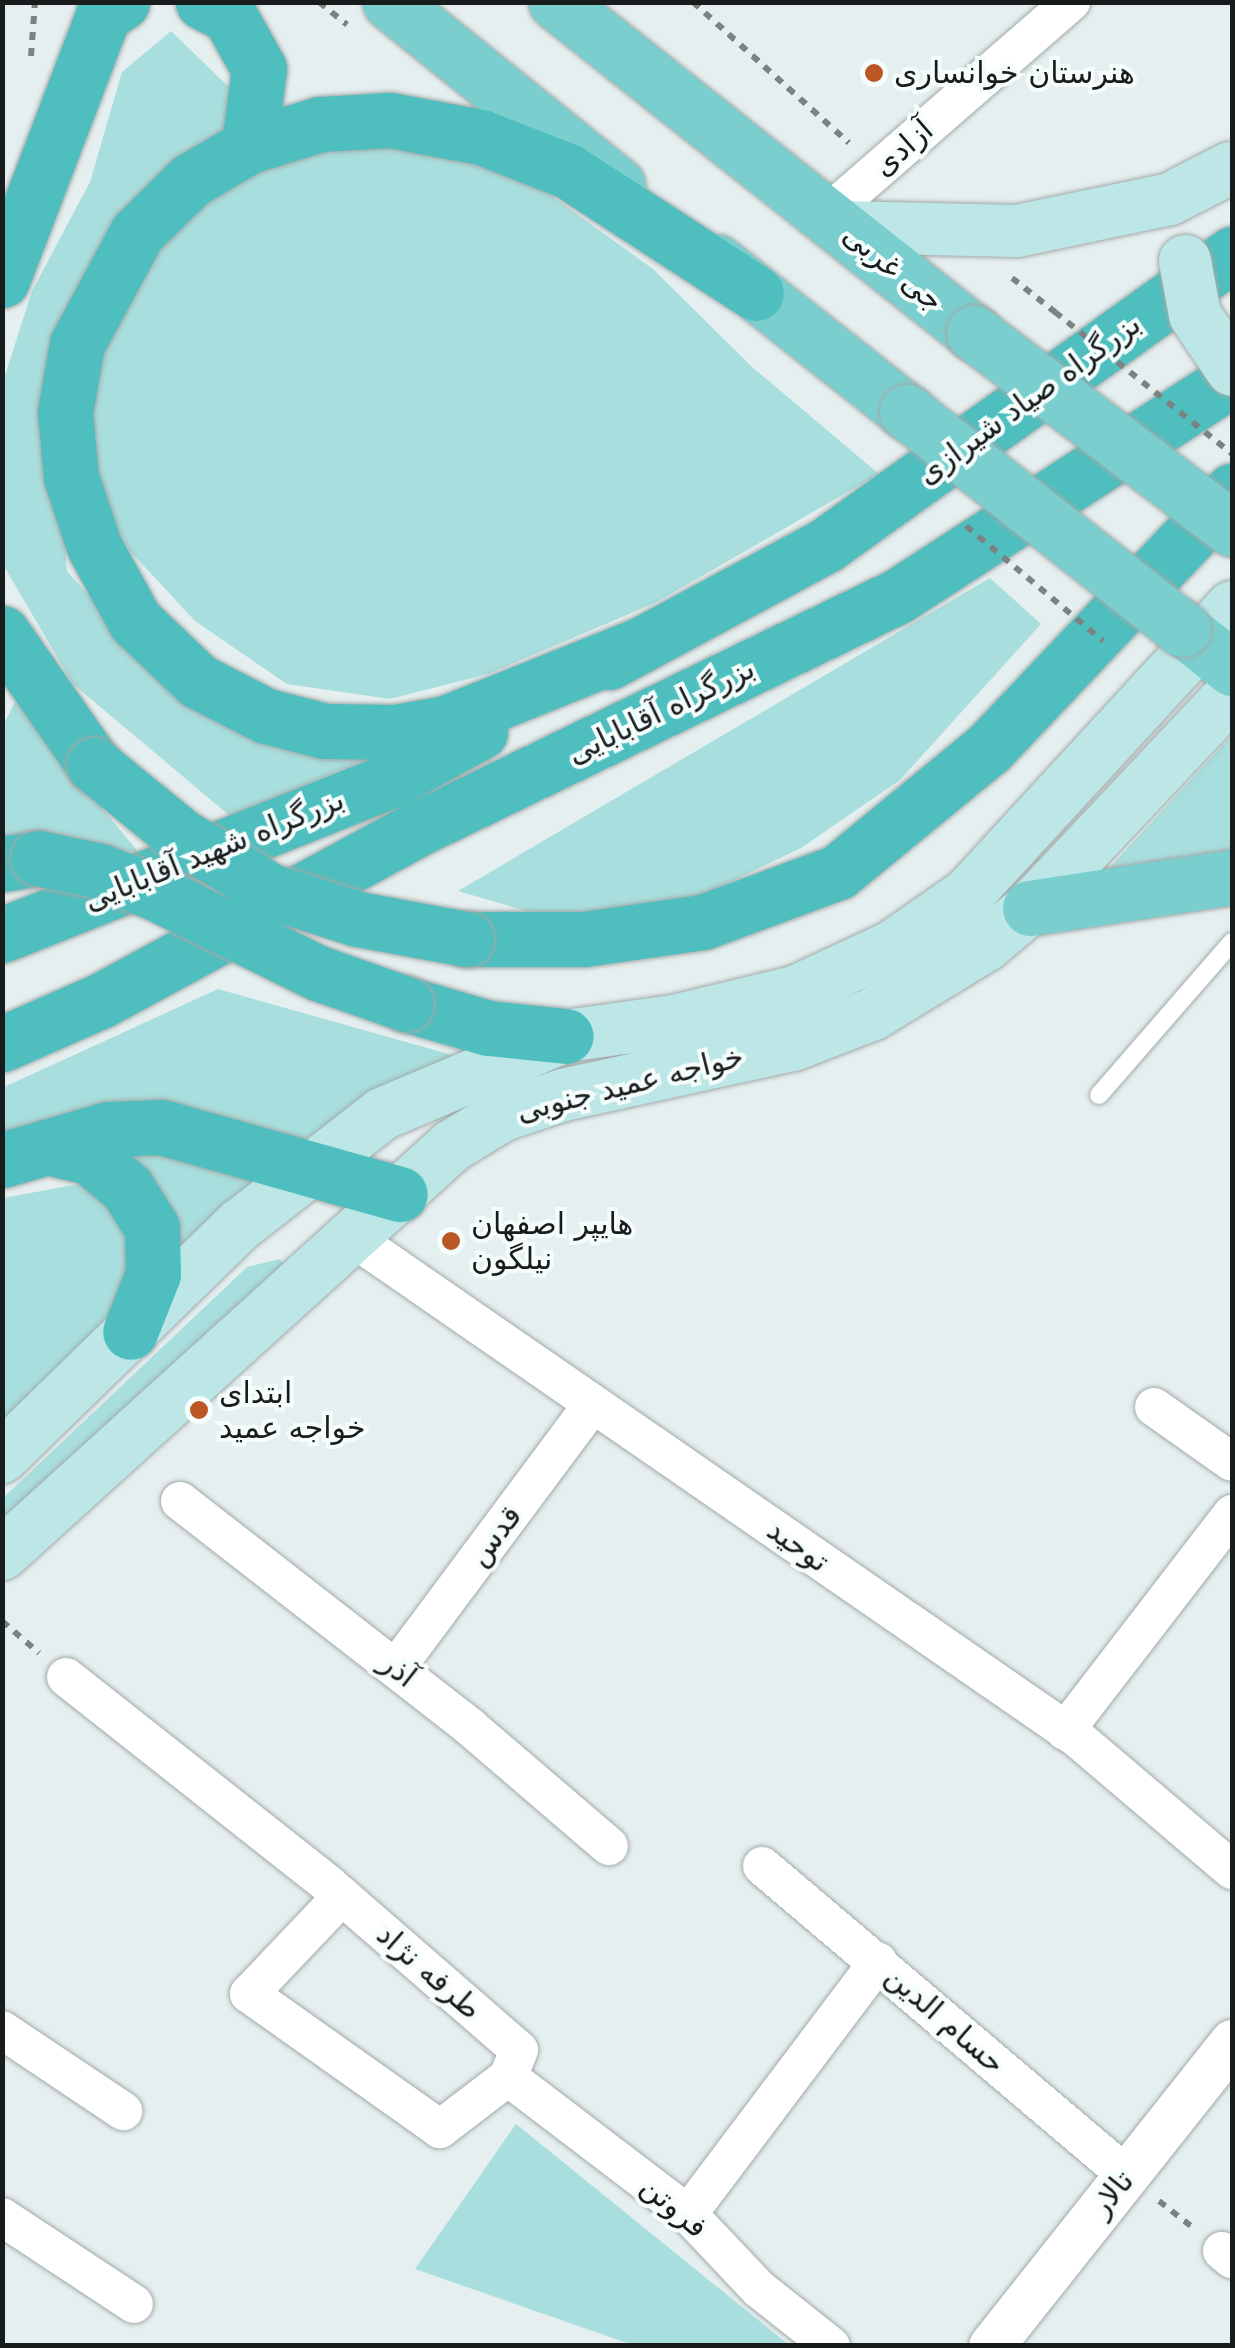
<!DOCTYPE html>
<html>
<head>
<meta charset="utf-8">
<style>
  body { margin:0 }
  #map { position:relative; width:1235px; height:2348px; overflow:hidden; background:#e6efef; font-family:"DejaVu Sans",Vazirmatn,sans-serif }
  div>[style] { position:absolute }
  .green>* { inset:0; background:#a8dedd }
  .path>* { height:6px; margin-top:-3px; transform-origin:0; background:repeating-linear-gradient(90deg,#7c8282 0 8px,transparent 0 16px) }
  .roads { filter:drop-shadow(0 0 2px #a2aaaa) drop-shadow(0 0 2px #a2aaaa) }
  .service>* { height:18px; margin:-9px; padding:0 9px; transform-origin:9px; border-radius:9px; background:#fff }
  .minor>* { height:38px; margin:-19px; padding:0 19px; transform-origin:19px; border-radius:19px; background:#fff }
  .tertiary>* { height:45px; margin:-22.5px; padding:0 22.5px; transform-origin:22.5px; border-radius:22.5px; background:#fff }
  .secondary>* { height:52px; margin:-26px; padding:0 26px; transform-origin:26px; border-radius:26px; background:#bde7e6 }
  .primary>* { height:55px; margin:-27.5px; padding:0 27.5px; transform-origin:27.5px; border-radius:27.5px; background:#7acfce }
  .trunk>* { height:55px; margin:-27.5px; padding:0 27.5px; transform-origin:27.5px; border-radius:27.5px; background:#4ebfbe }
  .path-bridge>* { height:6px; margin-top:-3px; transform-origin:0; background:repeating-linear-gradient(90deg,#7c8282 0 8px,transparent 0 16px) }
  .bridges { filter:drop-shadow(0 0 2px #a2aaaa) drop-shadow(0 0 2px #a2aaaa) }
  .secondary-bridge>* { height:52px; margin:-26px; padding:0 26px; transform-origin:26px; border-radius:26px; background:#bde7e6 }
  .primary-bridge>* { height:55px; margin:-27.5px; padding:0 27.5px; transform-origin:27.5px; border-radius:27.5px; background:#7acfce }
  .trunk-bridge>* { height:55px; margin:-27.5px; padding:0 27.5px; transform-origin:27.5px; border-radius:27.5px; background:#4ebfbe }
  .dots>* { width:28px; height:28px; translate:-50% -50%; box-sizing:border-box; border:5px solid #f4fdfc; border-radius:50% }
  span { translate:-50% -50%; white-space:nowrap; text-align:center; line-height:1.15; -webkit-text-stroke:8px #f4fdfc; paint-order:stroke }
  .poi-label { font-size:30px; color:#191c1c }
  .left { translate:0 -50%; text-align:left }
  .street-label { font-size:30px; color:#191c1c }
  .frame { position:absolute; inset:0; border:5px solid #191c1c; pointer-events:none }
</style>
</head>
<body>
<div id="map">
  <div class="green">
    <i style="clip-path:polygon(171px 31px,236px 94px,230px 141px,53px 389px,67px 571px,148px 663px,369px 758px,230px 816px,73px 684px,5px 568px,2px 385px,32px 291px,90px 182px,122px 72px)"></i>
    <i style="clip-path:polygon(390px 139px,535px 184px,653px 269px,751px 366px,879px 474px,655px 603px,488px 674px,390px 699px,287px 684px,195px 621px,130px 551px,96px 492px,86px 446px,111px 292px,174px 214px,280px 153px)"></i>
    <i style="clip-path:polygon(990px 578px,1041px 624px,900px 780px,801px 848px,697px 898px,557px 920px,458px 891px)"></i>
    <i style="clip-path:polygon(15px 702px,139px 853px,55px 840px,3px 846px,2px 728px)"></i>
    <i style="clip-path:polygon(1232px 735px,1232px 859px,1101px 877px)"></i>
    <i style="clip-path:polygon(218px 989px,470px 1060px,298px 1151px,3px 1142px,2px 1088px)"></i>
    <i style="clip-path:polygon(154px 1154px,220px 1167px,272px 1186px,182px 1252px,164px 1207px,112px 1156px)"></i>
    <i style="clip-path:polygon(96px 1181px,140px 1245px,119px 1320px,3px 1425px,3px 1198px)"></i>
    <i style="clip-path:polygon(280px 1259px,292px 1275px,3px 1541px,3px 1498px,247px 1267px)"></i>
    <i style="clip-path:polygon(516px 2124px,789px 2345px,633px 2345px,415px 2269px)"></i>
  </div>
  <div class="path">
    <i style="left:319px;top:2px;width:36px;rotate:39deg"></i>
    <i style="left:693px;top:2px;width:210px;rotate:42.1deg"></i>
    <i style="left:31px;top:56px;width:54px;rotate:-85.8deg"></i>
    <i style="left:1012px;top:278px;width:55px;rotate:38.3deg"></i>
    <i style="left:2px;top:1621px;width:49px;rotate:40.9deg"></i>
    <i style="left:1159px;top:2201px;width:42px;rotate:38.2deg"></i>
  </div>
  <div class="roads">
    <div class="service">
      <i style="left:1099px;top:1095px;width:203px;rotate:-49deg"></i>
    </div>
    <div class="minor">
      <i style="left:826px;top:215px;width:325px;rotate:-41deg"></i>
      <i style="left:353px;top:1238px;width:880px;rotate:34.63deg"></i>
      <i style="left:1077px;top:1738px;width:204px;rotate:40.4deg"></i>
      <i style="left:1154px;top:1407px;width:95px;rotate:35.2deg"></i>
      <i style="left:180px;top:1501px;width:368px;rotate:37.9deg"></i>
      <i style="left:470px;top:1727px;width:183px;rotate:40.6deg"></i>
      <i style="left:396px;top:1668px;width:329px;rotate:-53.3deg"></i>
      <i style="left:66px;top:1677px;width:334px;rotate:38.3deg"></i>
      <i style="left:328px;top:1884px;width:253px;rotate:41deg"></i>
      <i style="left:519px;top:2050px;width:29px;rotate:112deg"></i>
      <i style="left:508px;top:2077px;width:86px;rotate:142.6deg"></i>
      <i style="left:440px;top:2129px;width:234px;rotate:-144.7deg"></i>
      <i style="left:249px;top:1994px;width:135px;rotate:-46.5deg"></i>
      <i style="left:1065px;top:1731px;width:274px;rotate:-52.4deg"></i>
      <i style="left:762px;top:1866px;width:477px;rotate:40.3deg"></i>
      <i style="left:2px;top:2030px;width:146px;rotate:33.8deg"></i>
      <i style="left:508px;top:2077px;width:226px;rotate:37.3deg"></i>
      <i style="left:688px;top:2214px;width:103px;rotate:46.6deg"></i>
      <i style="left:759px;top:2289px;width:92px;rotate:38.4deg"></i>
      <i style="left:688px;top:2214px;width:316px;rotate:-53deg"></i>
      <i style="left:2px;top:2217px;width:158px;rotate:33.4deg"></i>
      <i style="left:1222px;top:2251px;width:13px;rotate:39deg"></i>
    </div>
    <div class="tertiary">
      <i style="left:991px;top:2346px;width:388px;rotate:-51.6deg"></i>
    </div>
    <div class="secondary">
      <i style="left:841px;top:227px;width:176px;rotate:1.3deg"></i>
      <i style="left:1017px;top:231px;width:156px;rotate:-11.8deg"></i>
      <i style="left:1170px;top:199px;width:68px;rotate:-27.3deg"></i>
      <i style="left:2px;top:1457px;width:332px;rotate:-44.3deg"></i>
      <i style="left:240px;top:1225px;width:180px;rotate:-38deg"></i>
      <i style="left:382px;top:1114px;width:200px;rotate:-23deg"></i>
      <i style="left:566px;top:1036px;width:109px;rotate:-7.9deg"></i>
      <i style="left:674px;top:1021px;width:124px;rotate:-13.5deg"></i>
      <i style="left:795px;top:992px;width:107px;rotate:-24.9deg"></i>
      <i style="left:892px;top:947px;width:93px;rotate:-34.9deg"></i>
      <i style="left:968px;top:894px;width:390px;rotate:-47.4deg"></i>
      <i style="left:2px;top:1554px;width:607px;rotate:-42.2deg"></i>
      <i style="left:452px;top:1146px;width:60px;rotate:-31.3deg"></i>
      <i style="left:503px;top:1115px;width:63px;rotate:-18.4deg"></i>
      <i style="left:563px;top:1095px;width:235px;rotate:-12.3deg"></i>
      <i style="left:793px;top:1045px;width:86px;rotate:-21.2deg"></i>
      <i style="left:873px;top:1014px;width:132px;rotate:-31.4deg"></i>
      <i style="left:986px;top:945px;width:57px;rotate:-40.1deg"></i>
      <i style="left:1030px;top:908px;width:294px;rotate:-46.7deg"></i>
    </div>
    <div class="primary">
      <i style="left:390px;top:2px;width:292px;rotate:38.8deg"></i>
      <i style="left:556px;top:2px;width:533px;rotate:38.37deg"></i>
      <i style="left:717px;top:262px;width:242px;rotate:38.3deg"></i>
      <i style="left:1183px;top:629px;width:63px;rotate:38.5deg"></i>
      <i style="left:1030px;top:908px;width:204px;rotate:-8.7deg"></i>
    </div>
    <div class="trunk">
      <i style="left:203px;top:2px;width:29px;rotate:27deg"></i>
      <i style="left:229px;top:15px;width:62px;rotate:60.9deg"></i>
      <i style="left:259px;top:69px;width:78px;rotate:97.4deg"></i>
      <i style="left:2px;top:280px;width:284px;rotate:-69.1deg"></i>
      <i style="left:103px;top:15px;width:23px;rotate:-34deg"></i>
      <i style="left:2px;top:633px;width:161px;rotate:55.1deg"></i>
      <i style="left:640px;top:645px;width:209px;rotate:158.1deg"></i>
      <i style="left:446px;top:723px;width:52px;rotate:170deg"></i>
      <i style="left:395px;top:732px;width:70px;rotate:-179.2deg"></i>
      <i style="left:325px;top:731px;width:61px;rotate:-165.7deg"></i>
      <i style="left:266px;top:716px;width:76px;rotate:-152.8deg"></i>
      <i style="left:198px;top:681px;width:87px;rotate:-136.4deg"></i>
      <i style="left:135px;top:621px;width:85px;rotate:-118.7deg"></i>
      <i style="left:94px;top:546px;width:73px;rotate:-108.4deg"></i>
      <i style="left:71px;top:477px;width:65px;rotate:-95.3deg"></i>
      <i style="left:65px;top:412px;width:69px;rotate:-80deg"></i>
      <i style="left:77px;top:344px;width:126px;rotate:-61.6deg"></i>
      <i style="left:137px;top:233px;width:76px;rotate:-44.5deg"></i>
      <i style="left:191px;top:180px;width:67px;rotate:-30.4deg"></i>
      <i style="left:249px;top:146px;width:74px;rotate:-17.2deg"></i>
      <i style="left:320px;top:124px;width:70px;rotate:-3.3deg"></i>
      <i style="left:390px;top:120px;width:93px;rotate:10.6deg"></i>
      <i style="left:481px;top:137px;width:93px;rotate:21.3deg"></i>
      <i style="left:568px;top:171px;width:224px;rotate:33deg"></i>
      <i style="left:609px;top:662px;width:247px;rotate:-28.3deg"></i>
      <i style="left:826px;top:545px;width:500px;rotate:-35.6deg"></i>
      <i style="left:2px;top:864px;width:36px;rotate:-9deg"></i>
      <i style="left:2px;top:935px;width:422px;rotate:-21.7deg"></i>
      <i style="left:394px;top:779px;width:98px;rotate:-28.7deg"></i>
      <i style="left:466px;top:939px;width:118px"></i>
      <i style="left:584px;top:939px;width:120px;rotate:-8.1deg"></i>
      <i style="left:703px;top:922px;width:144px;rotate:-20.3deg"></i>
      <i style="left:838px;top:872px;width:195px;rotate:-39.4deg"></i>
      <i style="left:989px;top:748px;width:354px;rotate:-46.6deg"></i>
      <i style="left:406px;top:1004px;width:85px;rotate:16.3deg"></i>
      <i style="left:488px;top:1028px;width:78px;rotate:5.9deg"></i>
      <i style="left:2px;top:1044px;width:109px;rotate:-23.7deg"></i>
      <i style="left:102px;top:1000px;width:365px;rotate:-28.5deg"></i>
      <i style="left:423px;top:826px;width:528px;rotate:-25.84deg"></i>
      <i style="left:898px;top:596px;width:398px;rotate:-33deg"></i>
      <i style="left:47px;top:1147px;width:44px;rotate:13.1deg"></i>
      <i style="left:90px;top:1157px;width:48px;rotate:40deg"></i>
      <i style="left:127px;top:1188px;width:47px;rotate:58deg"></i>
      <i style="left:152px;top:1228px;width:46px;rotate:88.8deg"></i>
      <i style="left:153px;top:1274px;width:62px;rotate:111.6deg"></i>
      <i style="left:2px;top:1160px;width:111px;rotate:-16.2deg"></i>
      <i style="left:109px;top:1129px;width:52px;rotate:-2.2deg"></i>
      <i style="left:161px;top:1127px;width:248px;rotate:15.7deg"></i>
    </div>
  </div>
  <div class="path-bridge">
    <i style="left:1055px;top:312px;width:227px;rotate:38.7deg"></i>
    <i style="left:966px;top:526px;width:179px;rotate:40deg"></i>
  </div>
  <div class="bridges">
    <div class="secondary-bridge">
      <i style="left:1185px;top:261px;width:55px;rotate:79.5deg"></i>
      <i style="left:1195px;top:315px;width:66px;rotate:56.1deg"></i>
    </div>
    <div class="primary-bridge">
      <i style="left:974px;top:333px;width:324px;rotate:37.2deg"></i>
      <i style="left:907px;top:412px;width:351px;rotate:38.2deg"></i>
    </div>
    <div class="trunk-bridge">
      <i style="left:94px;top:765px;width:112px;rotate:39.2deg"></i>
      <i style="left:181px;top:836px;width:105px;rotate:31.7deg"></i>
      <i style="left:270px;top:891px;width:92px;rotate:17.7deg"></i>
      <i style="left:358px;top:919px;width:110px;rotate:10.5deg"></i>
      <i style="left:38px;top:858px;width:63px;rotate:11.8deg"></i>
      <i style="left:100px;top:871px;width:58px;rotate:21.3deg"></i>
      <i style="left:154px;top:892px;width:183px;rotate:26.3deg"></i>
      <i style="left:318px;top:973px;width:93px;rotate:19.4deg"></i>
    </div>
  </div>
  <div class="dots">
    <i style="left:874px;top:73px;background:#bb5625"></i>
    <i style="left:451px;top:1241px;background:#bb5625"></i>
    <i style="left:199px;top:1410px;background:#bb5625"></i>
  </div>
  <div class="poi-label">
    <span class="left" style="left:894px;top:73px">هنرستان خوانساری</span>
    <span class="left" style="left:471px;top:1241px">هایپر اصفهان<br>نیلگون</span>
    <span class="left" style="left:219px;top:1410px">ابتدای<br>خواجه عمید</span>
  </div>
  <div class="street-label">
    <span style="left:903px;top:148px;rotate:-41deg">آزادی</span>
    <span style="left:893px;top:268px;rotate:39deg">جی غربی</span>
    <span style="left:1029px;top:399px;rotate:-36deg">بزرگراه صیاد شیرازی</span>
    <span style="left:661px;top:711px;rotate:-26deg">بزرگراه آقابابایی</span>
    <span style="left:214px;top:850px;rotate:-22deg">بزرگراه شهید آقابابایی</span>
    <span style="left:630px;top:1084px;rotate:-14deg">خواجه عمید جنوبی</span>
    <span style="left:495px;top:1536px;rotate:-53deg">قدس</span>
    <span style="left:798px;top:1546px;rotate:35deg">توحید</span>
    <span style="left:398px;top:1670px;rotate:38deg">آذر</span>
    <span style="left:429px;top:1972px;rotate:41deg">طرفه نژاد</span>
    <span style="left:945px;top:2020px;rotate:41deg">حسام الدین</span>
    <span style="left:1112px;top:2194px;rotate:-51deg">تالار</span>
    <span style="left:674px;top:2207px;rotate:41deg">فروتن</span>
  </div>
  <div class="frame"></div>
</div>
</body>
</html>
